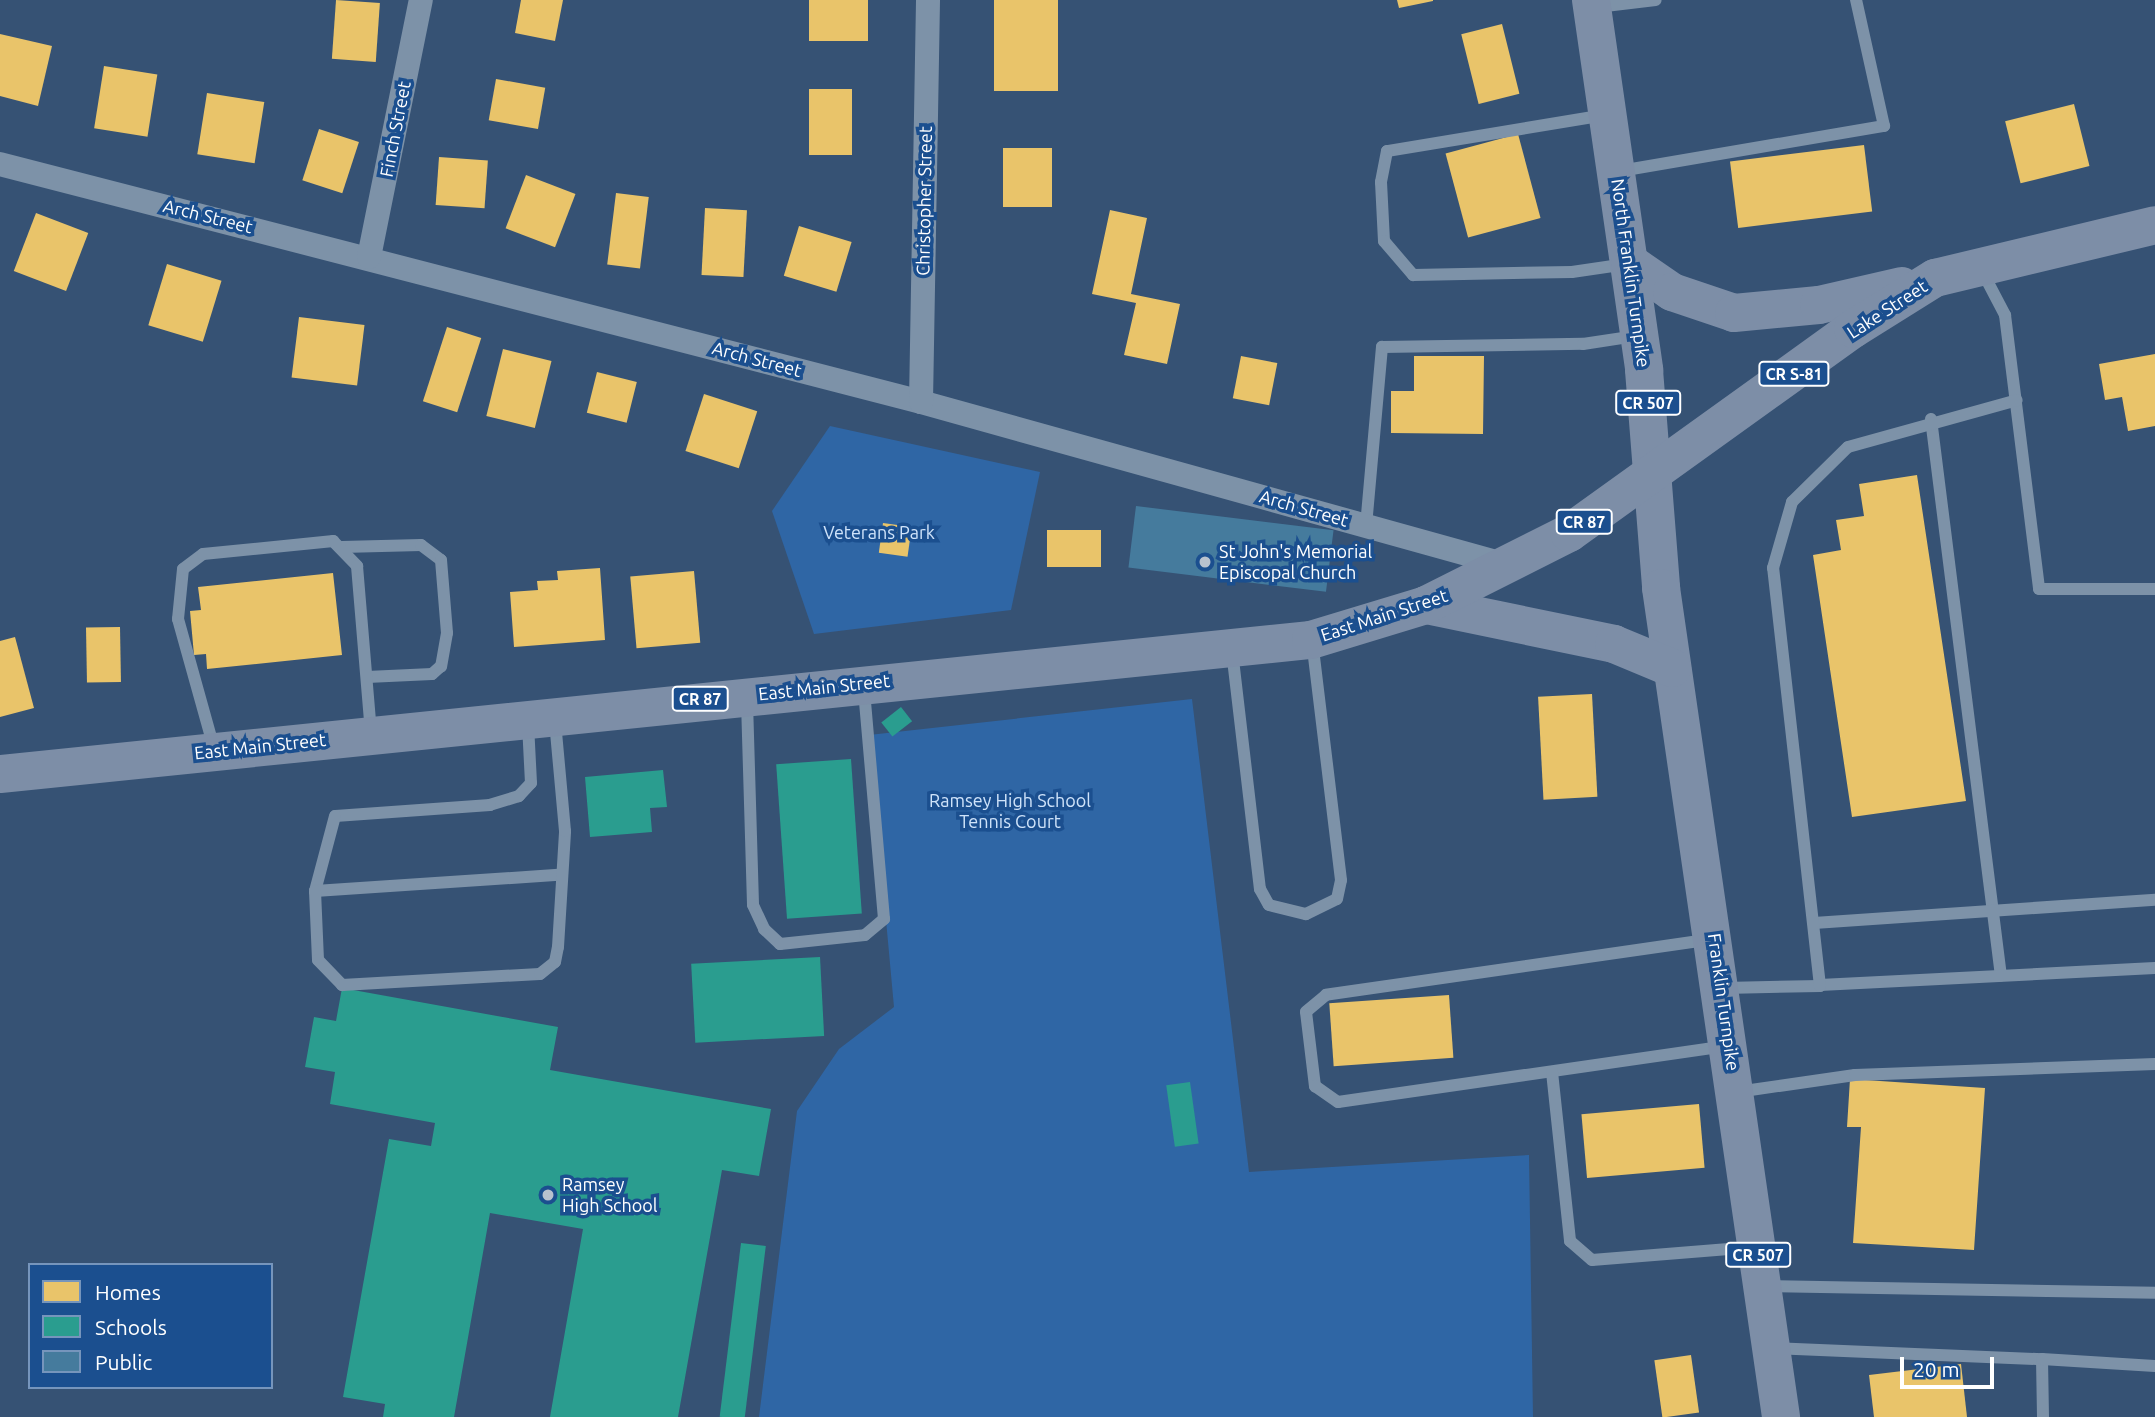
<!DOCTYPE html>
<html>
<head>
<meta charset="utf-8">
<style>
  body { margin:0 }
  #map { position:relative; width:2155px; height:1417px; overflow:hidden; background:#365274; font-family:Ubuntu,sans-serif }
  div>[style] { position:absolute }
  .green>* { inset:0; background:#2f66a5 }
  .homes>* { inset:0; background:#e9c46a; transform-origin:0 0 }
  .schools>* { inset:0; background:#2a9d8f; transform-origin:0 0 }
  .public>* { inset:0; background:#457b9d; transform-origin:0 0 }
  .lane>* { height:12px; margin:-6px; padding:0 6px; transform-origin:6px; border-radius:6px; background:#7d92a8 }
  .street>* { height:24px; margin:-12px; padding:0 12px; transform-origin:12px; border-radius:12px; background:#7d92a8 }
  .primary>* { height:38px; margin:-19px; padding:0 19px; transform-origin:19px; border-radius:19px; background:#7d8ea7 }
  .dots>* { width:19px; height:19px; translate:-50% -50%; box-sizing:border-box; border:4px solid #1b4f8f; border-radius:50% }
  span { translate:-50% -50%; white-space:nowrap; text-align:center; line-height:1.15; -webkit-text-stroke:7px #1b4f8f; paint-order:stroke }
  .shield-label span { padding:2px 5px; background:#1b4f8f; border:2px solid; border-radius:5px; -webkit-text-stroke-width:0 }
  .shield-label { font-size:16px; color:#fff; font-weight:700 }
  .street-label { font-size:18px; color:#fff }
  .park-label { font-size:18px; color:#cfe3fa }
  .poi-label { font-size:18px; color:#fff }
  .left { translate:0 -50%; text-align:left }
  .legend { position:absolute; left:28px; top:1263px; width:245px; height:126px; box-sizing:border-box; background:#1b4f8f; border:2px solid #7695bc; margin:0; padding:9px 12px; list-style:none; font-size:21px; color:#fff }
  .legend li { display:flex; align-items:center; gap:14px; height:35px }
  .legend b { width:35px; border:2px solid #7695bc }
  .scale { position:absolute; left:1900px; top:1357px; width:94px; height:32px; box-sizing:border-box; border:4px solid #fff; border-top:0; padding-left:9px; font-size:21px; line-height:24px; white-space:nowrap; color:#fff; -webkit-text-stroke:5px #1b4f8f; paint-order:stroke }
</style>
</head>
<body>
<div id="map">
  <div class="green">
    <i style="clip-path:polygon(830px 426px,1040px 472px,1011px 610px,814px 634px,772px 511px)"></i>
    <i style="clip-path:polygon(1192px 699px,1249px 1172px,1529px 1155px,1533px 1417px,759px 1417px,797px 1111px,839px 1049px,894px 1007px,869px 735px)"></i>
  </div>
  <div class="homes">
    <i style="left:336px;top:0;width:44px;height:59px;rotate:4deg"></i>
    <i style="clip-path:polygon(521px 0,563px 0,555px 41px,515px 33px)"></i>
    <i style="left:809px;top:0;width:59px;height:41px"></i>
    <i style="left:994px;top:0;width:64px;height:91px"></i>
    <i style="clip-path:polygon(1397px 0,1433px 0,1433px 1px,1399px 8px)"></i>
    <i style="left:1502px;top:24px;width:72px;height:42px;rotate:76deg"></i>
    <i style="clip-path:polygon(0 34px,52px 46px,38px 106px,0 96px)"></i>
    <i style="left:104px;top:66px;width:54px;height:63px;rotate:9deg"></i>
    <i style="left:496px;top:79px;width:50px;height:42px;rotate:10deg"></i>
    <i style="left:809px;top:89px;width:43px;height:66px"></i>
    <i style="left:207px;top:93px;width:58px;height:62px;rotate:9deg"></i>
    <i style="left:2074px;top:104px;width:64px;height:71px;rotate:76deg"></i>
    <i style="left:319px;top:129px;width:42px;height:54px;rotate:18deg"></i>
    <i style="left:1518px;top:134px;width:87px;height:75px;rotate:75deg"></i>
    <i style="left:1864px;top:145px;width:67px;height:135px;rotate:83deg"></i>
    <i style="left:1003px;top:148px;width:49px;height:59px"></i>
    <i style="left:439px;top:157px;width:49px;height:48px;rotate:4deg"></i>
    <i style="left:526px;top:175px;width:53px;height:57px;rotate:21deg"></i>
    <i style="left:616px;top:193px;width:33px;height:72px;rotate:7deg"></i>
    <i style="left:705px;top:208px;width:42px;height:67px;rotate:3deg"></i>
    <i style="clip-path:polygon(1110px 210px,1147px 218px,1131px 294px,1180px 304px,1167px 364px,1124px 355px,1136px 303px,1092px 294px)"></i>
    <i style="left:36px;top:213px;width:56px;height:62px;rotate:21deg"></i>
    <i style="left:799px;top:226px;width:55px;height:52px;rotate:17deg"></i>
    <i style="left:167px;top:264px;width:57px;height:64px;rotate:17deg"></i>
    <i style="left:299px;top:317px;width:66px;height:61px;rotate:7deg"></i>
    <i style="left:447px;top:327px;width:36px;height:78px;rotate:18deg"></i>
    <i style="left:503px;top:349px;width:50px;height:69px;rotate:14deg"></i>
    <i style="clip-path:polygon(2155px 354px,2155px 426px,2128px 431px,2122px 397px,2105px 400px,2099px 364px)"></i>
    <i style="left:1241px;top:356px;width:37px;height:43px;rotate:11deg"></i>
    <i style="clip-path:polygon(1414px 356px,1484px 356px,1483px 434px,1391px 433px,1391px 391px,1414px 391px)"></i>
    <i style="left:597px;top:372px;width:41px;height:42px;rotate:14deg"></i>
    <i style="left:704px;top:394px;width:56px;height:60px;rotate:18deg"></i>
    <i style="clip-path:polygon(1917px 475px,1966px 801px,1852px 817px,1813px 555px,1841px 550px,1836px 520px,1864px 516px,1859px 484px)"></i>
    <i style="left:883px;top:523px;width:29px;height:30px;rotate:8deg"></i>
    <i style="left:1101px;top:530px;width:37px;height:54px;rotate:90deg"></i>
    <i style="clip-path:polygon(600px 568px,605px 640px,514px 647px,510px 592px,538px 590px,537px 581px,558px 580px,557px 571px)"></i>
    <i style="left:694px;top:571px;width:72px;height:64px;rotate:85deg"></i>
    <i style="clip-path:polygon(333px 573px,342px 655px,207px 669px,206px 654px,194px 655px,190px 611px,201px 610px,198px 587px)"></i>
    <i style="left:120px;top:627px;width:55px;height:34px;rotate:89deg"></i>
    <i style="clip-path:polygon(15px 637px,34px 708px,0 717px,0 641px)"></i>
    <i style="left:1592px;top:694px;width:103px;height:54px;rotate:87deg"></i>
    <i style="left:1449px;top:995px;width:63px;height:120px;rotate:86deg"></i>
    <i style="clip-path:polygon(1850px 1079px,1985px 1088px,1974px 1250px,1853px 1243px,1861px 1127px,1847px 1127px)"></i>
    <i style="left:1699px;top:1104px;width:64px;height:118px;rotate:85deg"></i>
    <i style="left:1691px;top:1355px;width:58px;height:37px;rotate:82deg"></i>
    <i style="clip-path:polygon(1961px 1364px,1967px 1417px,1874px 1417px,1869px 1375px)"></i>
  </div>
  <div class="schools">
    <i style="left:901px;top:707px;width:18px;height:25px;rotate:52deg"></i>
    <i style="left:851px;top:759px;width:155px;height:75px;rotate:86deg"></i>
    <i style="clip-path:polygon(663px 770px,667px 807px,650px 808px,652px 832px,590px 837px,585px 777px)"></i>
    <i style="left:820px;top:957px;width:79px;height:129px;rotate:87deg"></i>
    <i style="clip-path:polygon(342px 988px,558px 1027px,550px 1070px,771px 1109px,759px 1176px,722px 1170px,678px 1417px,550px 1417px,583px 1229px,490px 1213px,454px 1417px,383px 1417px,385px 1404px,343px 1397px,389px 1139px,431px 1146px,435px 1123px,330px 1104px,335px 1072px,305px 1067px,314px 1017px,336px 1021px)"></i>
    <i style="left:1190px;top:1082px;width:62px;height:24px;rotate:82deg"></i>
    <i style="left:741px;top:1243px;width:25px;height:175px;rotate:7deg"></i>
  </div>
  <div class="public">
    <i style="left:1136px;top:506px;width:199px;height:62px;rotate:7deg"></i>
  </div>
  <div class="lane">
    <i style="left:1597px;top:7px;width:59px;rotate:-6.8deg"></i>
    <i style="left:1605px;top:115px;width:221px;rotate:170.6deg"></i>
    <i style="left:1387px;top:151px;width:32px;rotate:101deg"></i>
    <i style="left:1381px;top:182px;width:59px;rotate:87.1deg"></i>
    <i style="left:1384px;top:241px;width:45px;rotate:49.5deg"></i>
    <i style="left:1413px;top:275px;width:159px;rotate:-1.1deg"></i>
    <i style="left:1572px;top:272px;width:55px;rotate:-8.4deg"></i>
    <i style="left:1620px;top:171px;width:268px;rotate:-9.7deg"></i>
    <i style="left:1884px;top:126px;width:129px;rotate:-102.5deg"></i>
    <i style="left:1982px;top:271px;width:50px;rotate:62.4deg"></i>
    <i style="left:2005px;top:315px;width:276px;rotate:82.9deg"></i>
    <i style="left:2039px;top:589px;width:116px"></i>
    <i style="left:1931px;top:419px;width:561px;rotate:82.84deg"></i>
    <i style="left:1366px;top:526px;width:180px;rotate:-84.9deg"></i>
    <i style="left:1382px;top:347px;width:201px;rotate:-0.9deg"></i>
    <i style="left:1583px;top:344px;width:54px;rotate:-8.6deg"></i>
    <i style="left:342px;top:547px;width:79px;rotate:-1.5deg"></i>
    <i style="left:421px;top:545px;width:25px;rotate:37deg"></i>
    <i style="left:441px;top:560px;width:73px;rotate:85.3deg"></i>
    <i style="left:447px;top:633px;width:34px;rotate:100deg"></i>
    <i style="left:441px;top:666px;width:12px;rotate:138deg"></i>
    <i style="left:432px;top:674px;width:65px;rotate:177.4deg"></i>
    <i style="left:1232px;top:651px;width:240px;rotate:83.3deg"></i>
    <i style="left:1260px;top:889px;width:18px;rotate:61deg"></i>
    <i style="left:1269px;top:905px;width:38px;rotate:14deg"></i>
    <i style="left:1306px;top:914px;width:34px;rotate:-26deg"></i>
    <i style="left:1337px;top:899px;width:19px;rotate:-78deg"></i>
    <i style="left:1341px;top:880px;width:240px;rotate:-96.9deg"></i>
    <i style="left:747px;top:702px;width:203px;rotate:88.3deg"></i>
    <i style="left:753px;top:905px;width:26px;rotate:65deg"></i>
    <i style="left:764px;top:929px;width:22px;rotate:43deg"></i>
    <i style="left:780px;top:944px;width:85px;rotate:-6deg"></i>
    <i style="left:865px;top:935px;width:25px;rotate:-40deg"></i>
    <i style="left:884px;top:919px;width:229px;rotate:-95deg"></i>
    <i style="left:528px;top:724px;width:59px;rotate:87.1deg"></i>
    <i style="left:531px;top:783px;width:18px;rotate:133deg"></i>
    <i style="left:519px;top:796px;width:30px;rotate:163deg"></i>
    <i style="left:490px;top:805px;width:155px;rotate:175.9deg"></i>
    <i style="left:335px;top:816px;width:78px;rotate:104.9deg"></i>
    <i style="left:315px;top:891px;width:244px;rotate:-3.8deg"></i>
    <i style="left:214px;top:748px;width:134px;rotate:-105.6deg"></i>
    <i style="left:178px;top:619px;width:50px;rotate:-84.3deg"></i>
    <i style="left:183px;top:569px;width:25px;rotate:-37deg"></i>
    <i style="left:203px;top:554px;width:131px;rotate:-5.7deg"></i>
    <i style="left:333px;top:541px;width:35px;rotate:46deg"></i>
    <i style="left:357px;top:566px;width:168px;rotate:85.2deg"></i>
    <i style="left:315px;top:891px;width:69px;rotate:87.5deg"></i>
    <i style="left:318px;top:960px;width:35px;rotate:46deg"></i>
    <i style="left:342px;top:985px;width:198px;rotate:-3.2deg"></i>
    <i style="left:540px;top:974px;width:19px;rotate:-39deg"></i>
    <i style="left:555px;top:962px;width:15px;rotate:-79deg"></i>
    <i style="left:558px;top:947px;width:116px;rotate:-86.5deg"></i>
    <i style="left:565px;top:831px;width:110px;rotate:-95.2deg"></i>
    <i style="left:1814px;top:923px;width:342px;rotate:-3.9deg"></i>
    <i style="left:1706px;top:940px;width:384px;rotate:171.8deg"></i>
    <i style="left:1326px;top:995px;width:26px;rotate:140deg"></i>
    <i style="left:1306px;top:1012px;width:75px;rotate:83.1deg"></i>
    <i style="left:1315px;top:1086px;width:28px;rotate:35deg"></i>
    <i style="left:1338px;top:1102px;width:388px;rotate:-8.2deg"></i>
    <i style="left:1820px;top:985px;width:335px;rotate:-2.9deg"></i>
    <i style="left:1724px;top:988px;width:96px;rotate:-1.2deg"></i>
    <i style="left:1820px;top:986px;width:421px;rotate:-96.4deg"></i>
    <i style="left:1773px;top:568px;width:69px;rotate:-73.9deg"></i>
    <i style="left:1792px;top:502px;width:78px;rotate:-44.5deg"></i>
    <i style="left:1848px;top:447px;width:175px;rotate:-15.5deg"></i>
    <i style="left:1552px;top:1072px;width:170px;rotate:83.9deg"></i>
    <i style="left:1570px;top:1241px;width:29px;rotate:41deg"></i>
    <i style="left:1592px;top:1260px;width:162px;rotate:-4.6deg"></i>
    <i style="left:1737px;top:1092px;width:119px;rotate:-8.2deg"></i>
    <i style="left:1855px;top:1075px;width:300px;rotate:-2.1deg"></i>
    <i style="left:1766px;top:1286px;width:389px;rotate:1deg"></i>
    <i style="left:1774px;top:1348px;width:268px;rotate:2.4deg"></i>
    <i style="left:2042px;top:1359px;width:58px;rotate:89deg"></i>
    <i style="left:2042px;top:1359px;width:113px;rotate:3.5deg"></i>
  </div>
  <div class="street">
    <i style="left:0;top:164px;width:951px;rotate:14.49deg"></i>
    <i style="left:921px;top:402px;width:611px;rotate:15.56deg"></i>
    <i style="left:369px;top:257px;width:262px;rotate:-78.6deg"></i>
    <i style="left:921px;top:402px;width:402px;rotate:-89deg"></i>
  </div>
  <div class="primary">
    <i style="left:1591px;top:0;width:374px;rotate:81.8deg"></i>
    <i style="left:1644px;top:370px;width:219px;rotate:85.5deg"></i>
    <i style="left:1661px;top:588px;width:838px;rotate:81.76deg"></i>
    <i style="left:1630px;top:263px;width:51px;rotate:34.6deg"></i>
    <i style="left:1672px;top:292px;width:65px;rotate:18.7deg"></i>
    <i style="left:1734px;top:313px;width:85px;rotate:-5.4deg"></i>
    <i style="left:1819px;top:305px;width:85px;rotate:-12.9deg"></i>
    <i style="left:1426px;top:605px;width:192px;rotate:11.7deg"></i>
    <i style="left:1614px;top:644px;width:63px;rotate:22.5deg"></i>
    <i style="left:0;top:774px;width:1318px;rotate:-5.84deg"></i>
    <i style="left:1311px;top:640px;width:120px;rotate:-16.9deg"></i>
    <i style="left:1426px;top:605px;width:160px;rotate:-26.7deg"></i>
    <i style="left:1569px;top:533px;width:350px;rotate:-35.7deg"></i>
    <i style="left:1853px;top:329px;width:97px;rotate:-31.9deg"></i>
    <i style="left:1935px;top:278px;width:226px;rotate:-13.5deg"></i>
  </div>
  <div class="dots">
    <i style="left:1205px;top:562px;background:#b9c2ce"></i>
    <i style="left:548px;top:1195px;background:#b9c2ce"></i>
  </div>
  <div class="shield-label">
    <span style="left:1794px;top:374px">CR S-81</span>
    <span style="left:1648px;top:403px">CR 507</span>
    <span style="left:1584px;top:522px">CR 87</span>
    <span style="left:700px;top:699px">CR 87</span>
    <span style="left:1758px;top:1255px">CR 507</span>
  </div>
  <div class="street-label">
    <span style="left:395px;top:129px;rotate:-79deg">Finch Street</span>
    <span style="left:924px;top:201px;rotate:-89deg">Christopher Street</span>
    <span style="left:208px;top:216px;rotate:14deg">Arch Street</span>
    <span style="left:1631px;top:273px;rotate:82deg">North Franklin Turnpike</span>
    <span style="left:1887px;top:309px;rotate:-33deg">Lake Street</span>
    <span style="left:757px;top:359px;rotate:15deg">Arch Street</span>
    <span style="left:1304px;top:508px;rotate:16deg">Arch Street</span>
    <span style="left:1384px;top:615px;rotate:-18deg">East Main Street</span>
    <span style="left:824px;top:687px;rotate:-6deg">East Main Street</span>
    <span style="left:260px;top:746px;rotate:-6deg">East Main Street</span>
    <span style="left:1724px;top:1002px;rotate:82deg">Franklin Turnpike</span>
  </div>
  <div class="park-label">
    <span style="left:879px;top:532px">Veterans Park</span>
    <span style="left:1010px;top:811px">Ramsey High School<br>Tennis Court</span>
  </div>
  <div class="poi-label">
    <span class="left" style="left:1219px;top:562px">St John's Memorial<br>Episcopal Church</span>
    <span class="left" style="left:562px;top:1195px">Ramsey<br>High School</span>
  </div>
  <ul class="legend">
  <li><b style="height:19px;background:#e9c46a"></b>Homes</li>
  <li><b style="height:19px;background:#2a9d8f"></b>Schools</li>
  <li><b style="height:19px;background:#457b9d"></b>Public</li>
  </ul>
  <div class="scale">20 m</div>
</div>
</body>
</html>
